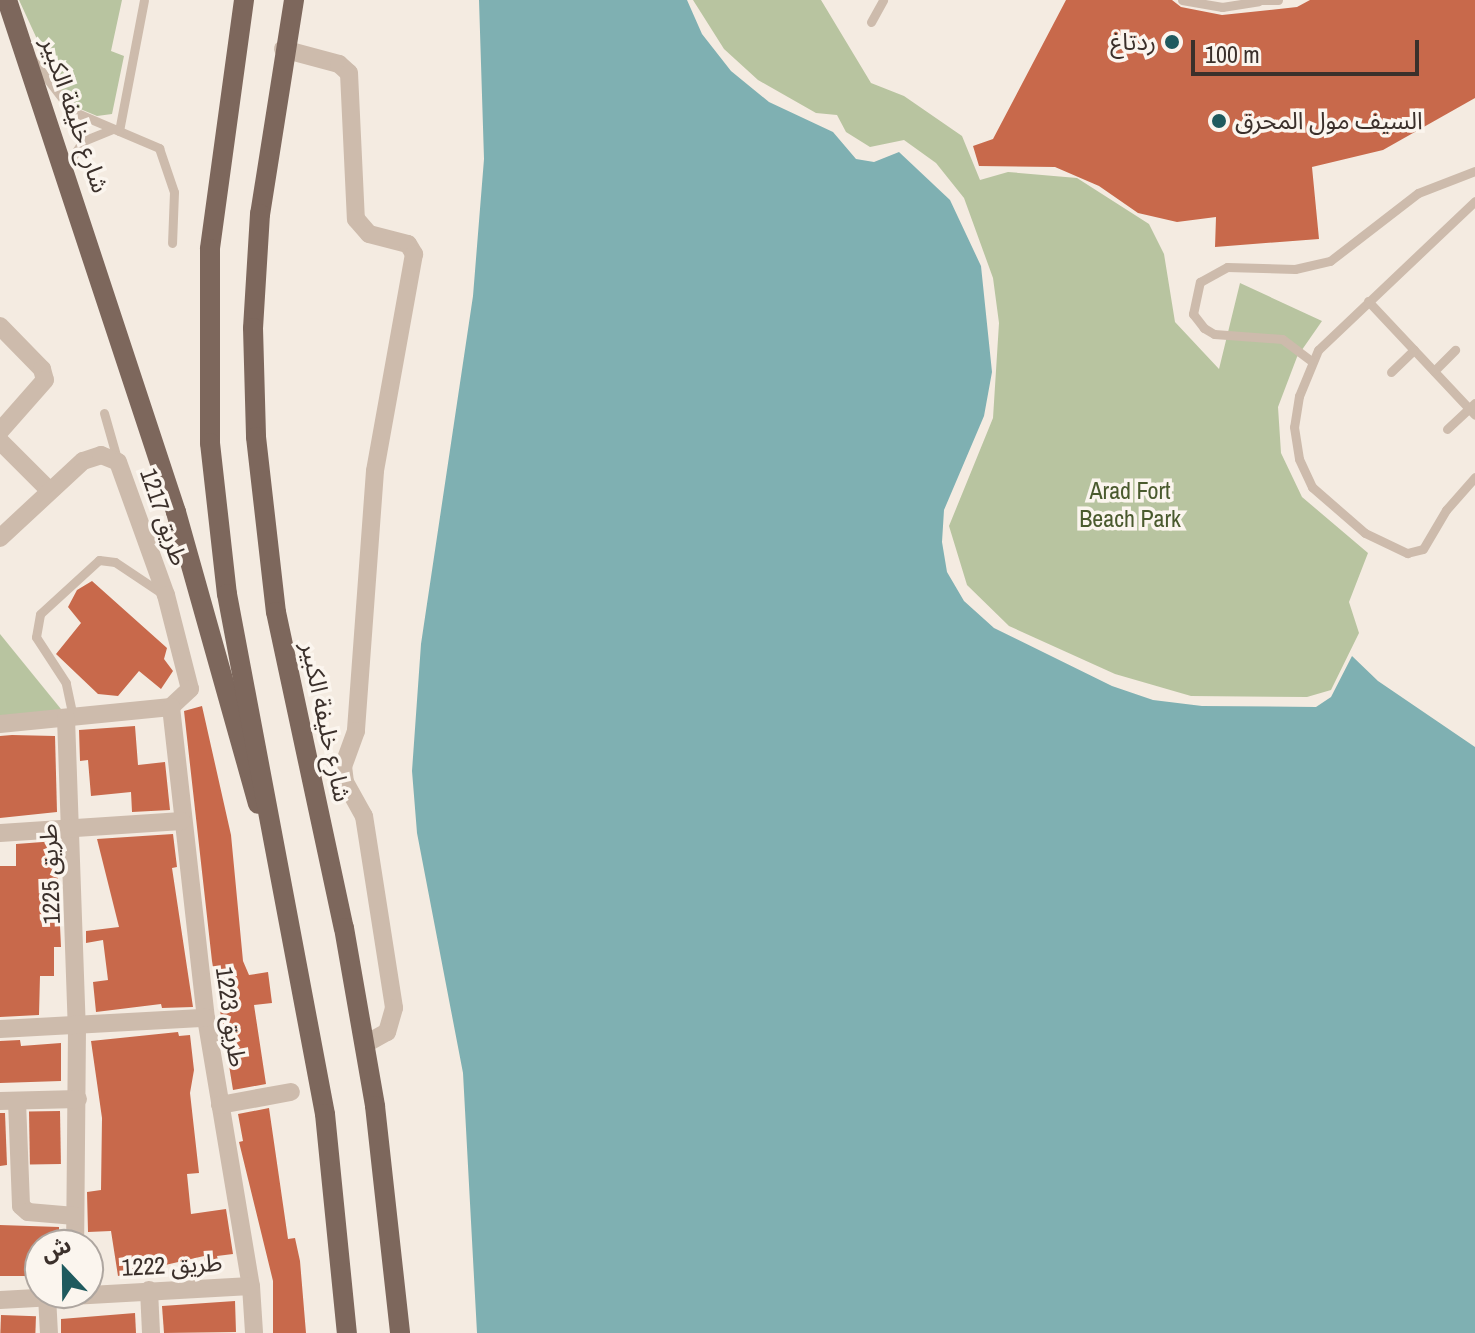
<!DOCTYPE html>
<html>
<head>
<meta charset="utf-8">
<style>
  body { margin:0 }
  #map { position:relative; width:1475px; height:1333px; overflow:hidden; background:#f4ebe1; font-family:"Archivo Narrow","Noto Sans Arabic",sans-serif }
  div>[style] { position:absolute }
  .green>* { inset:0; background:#b8c4a0 }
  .water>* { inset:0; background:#7fb0b2 }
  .building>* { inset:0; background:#c8694b; transform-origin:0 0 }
  .lane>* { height:9px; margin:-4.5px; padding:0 4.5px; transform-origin:4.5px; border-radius:4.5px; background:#cdbbac }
  .street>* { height:18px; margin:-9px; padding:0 9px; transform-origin:9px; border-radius:9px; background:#cdbbac }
  .primary>* { height:20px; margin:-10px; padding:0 10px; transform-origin:10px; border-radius:10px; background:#7d675c }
  .dots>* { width:22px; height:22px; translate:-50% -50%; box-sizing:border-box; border:4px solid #fbf5ee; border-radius:50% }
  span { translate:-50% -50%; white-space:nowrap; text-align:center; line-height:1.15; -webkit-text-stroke:7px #fbf5ee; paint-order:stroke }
  .poi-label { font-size:24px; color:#3b302b }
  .right { translate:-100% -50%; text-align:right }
  .left { translate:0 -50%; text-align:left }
  .street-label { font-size:24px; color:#3b302b }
  .park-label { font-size:24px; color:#4a5a2e }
  .north { position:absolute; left:24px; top:1229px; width:80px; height:80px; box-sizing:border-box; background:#fbf5ee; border:2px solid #aea6a0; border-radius:50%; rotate:338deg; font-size:22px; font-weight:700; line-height:32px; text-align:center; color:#3b302b }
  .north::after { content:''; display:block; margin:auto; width:28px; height:36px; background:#1f5a5e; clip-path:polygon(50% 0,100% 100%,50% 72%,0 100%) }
  .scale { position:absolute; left:1191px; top:40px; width:228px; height:36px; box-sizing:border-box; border:4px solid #3b302b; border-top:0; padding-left:10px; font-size:24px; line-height:28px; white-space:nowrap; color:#3b302b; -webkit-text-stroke:6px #fbf5ee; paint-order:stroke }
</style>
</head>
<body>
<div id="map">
  <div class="green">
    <i style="clip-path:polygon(19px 0,122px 0,111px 51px,124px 56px,112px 114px,97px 116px,78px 108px,60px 89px)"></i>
    <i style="clip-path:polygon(693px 0,821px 0,871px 83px,904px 96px,962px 136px,980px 180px,1008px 172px,1077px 178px,1149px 224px,1164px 254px,1175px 322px,1219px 369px,1240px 283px,1322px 321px,1297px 357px,1278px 407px,1281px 453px,1302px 497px,1368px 553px,1349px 602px,1359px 633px,1331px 690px,1307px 697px,1191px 696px,1115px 674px,1009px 626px,967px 585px,949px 526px,993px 418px,999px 323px,993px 278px,964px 198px,936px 163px,904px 140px,870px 147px,846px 132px,837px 115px,816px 113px,758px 80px,724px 49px)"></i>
    <i style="clip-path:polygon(0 634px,65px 714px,0 718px)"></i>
  </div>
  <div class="water">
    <i style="clip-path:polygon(479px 0,687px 0,702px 34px,731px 71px,769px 102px,833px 132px,856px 159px,874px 162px,899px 152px,950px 200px,981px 266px,992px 372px,984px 416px,944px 510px,942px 542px,947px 572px,964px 601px,994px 628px,1112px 686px,1153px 700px,1202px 706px,1316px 707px,1331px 697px,1352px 656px,1378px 681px,1475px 747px,1475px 1333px,477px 1333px,463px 1073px,417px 833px,412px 771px,421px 644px,473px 296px,484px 159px)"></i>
  </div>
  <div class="building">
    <i style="clip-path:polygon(1066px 0,1172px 0,1181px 7px,1222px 15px,1297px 7px,1310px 0,1475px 0,1475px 98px,1383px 150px,1312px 167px,1319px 239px,1215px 247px,1216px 217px,1177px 222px,1138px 213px,1099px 186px,1055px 167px,979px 166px,973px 146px,993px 139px)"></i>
    <i style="clip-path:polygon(92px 581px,167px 648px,164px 659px,173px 671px,161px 689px,139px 671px,118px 696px,98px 694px,56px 654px,81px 623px,68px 607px,77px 590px)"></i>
    <i style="clip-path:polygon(202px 706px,231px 835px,243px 961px,249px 975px,268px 972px,272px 1003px,254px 1005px,266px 1084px,233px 1090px,212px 961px,184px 711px)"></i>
    <i style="clip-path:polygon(135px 726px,138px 765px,165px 762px,170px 810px,132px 812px,131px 792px,91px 796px,88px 760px,80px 761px,79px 730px)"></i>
    <i style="clip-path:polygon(12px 735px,55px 736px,57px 812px,0 818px,0 736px)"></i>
    <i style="clip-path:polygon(173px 834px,177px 867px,172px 868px,193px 1007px,162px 1008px,161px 1004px,96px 1012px,93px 982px,108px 980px,103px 940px,86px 943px,86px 931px,119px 927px,97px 839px)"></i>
    <i style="clip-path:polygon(56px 841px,61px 947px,54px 947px,54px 976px,40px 976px,39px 1015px,0 1017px,0 866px,16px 866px,16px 844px)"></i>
    <i style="clip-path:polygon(178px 1032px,179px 1036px,190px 1035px,194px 1070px,190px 1093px,199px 1173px,187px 1174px,191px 1214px,226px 1209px,233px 1254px,217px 1256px,219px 1264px,205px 1266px,204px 1256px,118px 1276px,111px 1231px,88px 1232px,87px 1192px,101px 1190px,102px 1118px,91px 1041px)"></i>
    <i style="clip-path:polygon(20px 1040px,21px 1046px,61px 1043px,61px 1081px,0 1083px,0 1041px)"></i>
    <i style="clip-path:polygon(269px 1108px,288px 1239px,295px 1238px,300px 1261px,306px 1333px,273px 1333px,273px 1281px,239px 1142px,243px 1141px,238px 1114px)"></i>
    <i style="left:60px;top:1111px;width:53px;height:31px;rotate:89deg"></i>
    <i style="clip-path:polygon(0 1113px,5px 1113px,7px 1165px,0 1166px)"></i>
    <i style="clip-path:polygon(0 1225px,59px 1227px,59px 1245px,40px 1245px,40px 1276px,0 1276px)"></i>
    <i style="clip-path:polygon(235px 1301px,236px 1332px,164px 1333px,162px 1306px)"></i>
    <i style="clip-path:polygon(135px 1313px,136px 1333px,61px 1333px,61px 1319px)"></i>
    <i style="left:1px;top:1315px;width:35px;height:18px;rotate:2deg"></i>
  </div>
  <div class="lane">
    <i style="left:1182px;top:0;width:41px;rotate:9.9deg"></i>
    <i style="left:1222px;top:7px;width:37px;rotate:-9deg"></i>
    <i style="left:1258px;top:0;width:20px"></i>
    <i style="left:871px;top:22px;width:25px;rotate:-61deg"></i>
    <i style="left:32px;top:59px;width:66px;rotate:52.4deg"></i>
    <i style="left:72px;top:111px;width:95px;rotate:23deg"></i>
    <i style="left:159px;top:148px;width:46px;rotate:71.2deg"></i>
    <i style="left:174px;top:192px;width:51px;rotate:92.2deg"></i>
    <i style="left:119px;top:131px;width:133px;rotate:-79.2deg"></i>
    <i style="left:66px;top:167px;width:31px;rotate:-57deg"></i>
    <i style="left:83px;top:141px;width:31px;rotate:-22deg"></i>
    <i style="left:1475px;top:201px;width:216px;rotate:136.5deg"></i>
    <i style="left:1318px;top:350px;width:50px;rotate:112.4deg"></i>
    <i style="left:1299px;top:396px;width:31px;rotate:99deg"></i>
    <i style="left:1294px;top:427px;width:32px;rotate:81deg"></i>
    <i style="left:1299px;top:459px;width:31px;rotate:65deg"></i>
    <i style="left:1312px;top:487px;width:70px;rotate:41deg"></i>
    <i style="left:1365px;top:533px;width:47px;rotate:25.5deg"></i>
    <i style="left:1407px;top:553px;width:16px;rotate:-14deg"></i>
    <i style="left:1423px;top:549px;width:45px;rotate:-59.5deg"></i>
    <i style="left:1446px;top:510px;width:44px;rotate:-48.7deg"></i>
    <i style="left:1368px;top:301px;width:156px;rotate:46.8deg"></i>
    <i style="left:1310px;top:360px;width:35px;rotate:-143deg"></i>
    <i style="left:1282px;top:339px;width:68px;rotate:-175.8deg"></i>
    <i style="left:1214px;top:334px;width:12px;rotate:-149deg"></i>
    <i style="left:1204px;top:328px;width:18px;rotate:-128deg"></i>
    <i style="left:1193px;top:314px;width:33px;rotate:-78deg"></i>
    <i style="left:1200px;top:282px;width:31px;rotate:-29deg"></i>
    <i style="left:1227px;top:267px;width:68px;rotate:1.7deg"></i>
    <i style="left:1295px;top:269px;width:36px;rotate:-13deg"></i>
    <i style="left:1330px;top:261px;width:111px;rotate:-37.7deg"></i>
    <i style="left:1418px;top:193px;width:61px;rotate:-21.1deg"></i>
    <i style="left:1434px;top:371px;width:30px;rotate:-45deg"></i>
    <i style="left:1391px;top:372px;width:32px;rotate:-44deg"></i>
    <i style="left:104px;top:413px;width:51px;rotate:74.1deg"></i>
    <i style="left:1447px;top:429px;width:38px;rotate:-43deg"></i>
    <i style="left:73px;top:717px;width:35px;rotate:-102deg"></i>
    <i style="left:66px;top:683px;width:55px;rotate:-123.1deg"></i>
    <i style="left:36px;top:637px;width:23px;rotate:-80deg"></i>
    <i style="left:40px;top:614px;width:80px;rotate:-42.5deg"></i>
    <i style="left:99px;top:560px;width:16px;rotate:7deg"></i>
    <i style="left:115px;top:562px;width:58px;rotate:33.7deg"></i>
  </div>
  <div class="street">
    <i style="left:283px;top:49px;width:58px;rotate:15deg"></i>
    <i style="left:339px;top:64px;width:13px;rotate:42deg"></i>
    <i style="left:349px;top:73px;width:146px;rotate:87.3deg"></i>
    <i style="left:356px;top:219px;width:20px;rotate:49deg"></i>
    <i style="left:369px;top:234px;width:40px;rotate:14.4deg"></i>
    <i style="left:408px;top:244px;width:12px;rotate:59deg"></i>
    <i style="left:414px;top:254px;width:220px;rotate:100.2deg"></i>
    <i style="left:375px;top:471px;width:261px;rotate:94.2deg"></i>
    <i style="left:356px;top:731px;width:37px;rotate:110deg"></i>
    <i style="left:343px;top:766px;width:16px;rotate:83deg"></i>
    <i style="left:345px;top:782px;width:39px;rotate:61deg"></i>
    <i style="left:364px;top:816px;width:194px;rotate:81.1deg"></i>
    <i style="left:394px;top:1008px;width:25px;rotate:106deg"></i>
    <i style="left:387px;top:1032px;width:25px;rotate:151deg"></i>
    <i style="left:0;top:326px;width:60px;rotate:45.7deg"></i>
    <i style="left:42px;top:369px;width:11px;rotate:75deg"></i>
    <i style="left:45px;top:380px;width:68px;rotate:131.4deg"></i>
    <i style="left:0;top:441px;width:68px;rotate:45deg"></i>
    <i style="left:0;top:538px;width:113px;rotate:-42.9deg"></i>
    <i style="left:83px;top:461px;width:19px;rotate:-18deg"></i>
    <i style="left:101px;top:455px;width:18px;rotate:22deg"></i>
    <i style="left:118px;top:462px;width:141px;rotate:70.2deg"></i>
    <i style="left:166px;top:595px;width:97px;rotate:75.7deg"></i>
    <i style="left:190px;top:689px;width:26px;rotate:137deg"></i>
    <i style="left:171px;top:707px;width:172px;rotate:174.3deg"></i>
    <i style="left:171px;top:707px;width:313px;rotate:83.6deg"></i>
    <i style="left:206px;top:1018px;width:272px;rotate:80.5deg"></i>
    <i style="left:251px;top:1286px;width:47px;rotate:86.3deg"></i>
    <i style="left:66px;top:718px;width:310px;rotate:88deg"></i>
    <i style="left:77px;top:1028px;width:217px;rotate:90.5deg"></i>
    <i style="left:0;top:833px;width:182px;rotate:-3.8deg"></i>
    <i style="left:0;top:1029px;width:206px;rotate:-3.1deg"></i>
    <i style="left:0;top:1101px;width:78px;rotate:-1.5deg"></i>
    <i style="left:17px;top:1101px;width:105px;rotate:87.8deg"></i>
    <i style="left:21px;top:1206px;width:9px;rotate:41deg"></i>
    <i style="left:28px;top:1212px;width:47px;rotate:4.9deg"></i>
    <i style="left:220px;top:1105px;width:72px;rotate:-10.4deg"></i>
    <i style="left:149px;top:1290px;width:43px;rotate:87.3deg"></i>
    <i style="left:47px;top:1296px;width:37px;rotate:87deg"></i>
    <i style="left:0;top:1300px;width:251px;rotate:-3.2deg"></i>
  </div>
  <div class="primary">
    <i style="left:7px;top:0;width:539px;rotate:71.73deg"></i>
    <i style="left:176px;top:512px;width:303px;rotate:74.3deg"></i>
    <i style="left:244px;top:0;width:251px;rotate:97.8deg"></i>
    <i style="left:210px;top:249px;width:194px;rotate:90deg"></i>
    <i style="left:210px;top:443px;width:152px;rotate:83.6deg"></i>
    <i style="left:227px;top:594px;width:529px;rotate:79.33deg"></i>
    <i style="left:325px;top:1114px;width:220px;rotate:84.3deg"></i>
    <i style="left:294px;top:0;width:217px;rotate:99deg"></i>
    <i style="left:260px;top:214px;width:114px;rotate:93.5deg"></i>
    <i style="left:253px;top:328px;width:109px;rotate:88.4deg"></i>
    <i style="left:256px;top:437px;width:176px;rotate:83.5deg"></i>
    <i style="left:276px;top:612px;width:323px;rotate:77.9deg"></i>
    <i style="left:344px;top:928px;width:181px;rotate:80.1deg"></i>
    <i style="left:375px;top:1106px;width:228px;rotate:83.7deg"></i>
  </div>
  <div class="dots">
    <i style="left:1172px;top:42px;background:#1f5a5e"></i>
    <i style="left:1219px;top:121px;background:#1f5a5e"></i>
  </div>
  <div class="poi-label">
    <span class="right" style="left:1156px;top:42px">ردتاغ</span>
    <span class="left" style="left:1235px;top:121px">السيف مول المحرق</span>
  </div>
  <div class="street-label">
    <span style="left:75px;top:115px;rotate:71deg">شارع خليفة الكبير</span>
    <span style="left:164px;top:517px;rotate:71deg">طريق 1217</span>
    <span style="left:326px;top:722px;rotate:78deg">شارع خليفة الكبير</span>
    <span style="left:50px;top:874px;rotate:-92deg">طريق 1225</span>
    <span style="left:231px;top:1017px;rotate:82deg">طريق 1223</span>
    <span style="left:172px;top:1265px;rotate:-3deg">طريق 1222</span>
  </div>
  <div class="park-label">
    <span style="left:1130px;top:505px">Arad Fort<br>Beach Park</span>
  </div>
  <div class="north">ش</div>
  <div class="scale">100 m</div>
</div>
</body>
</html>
